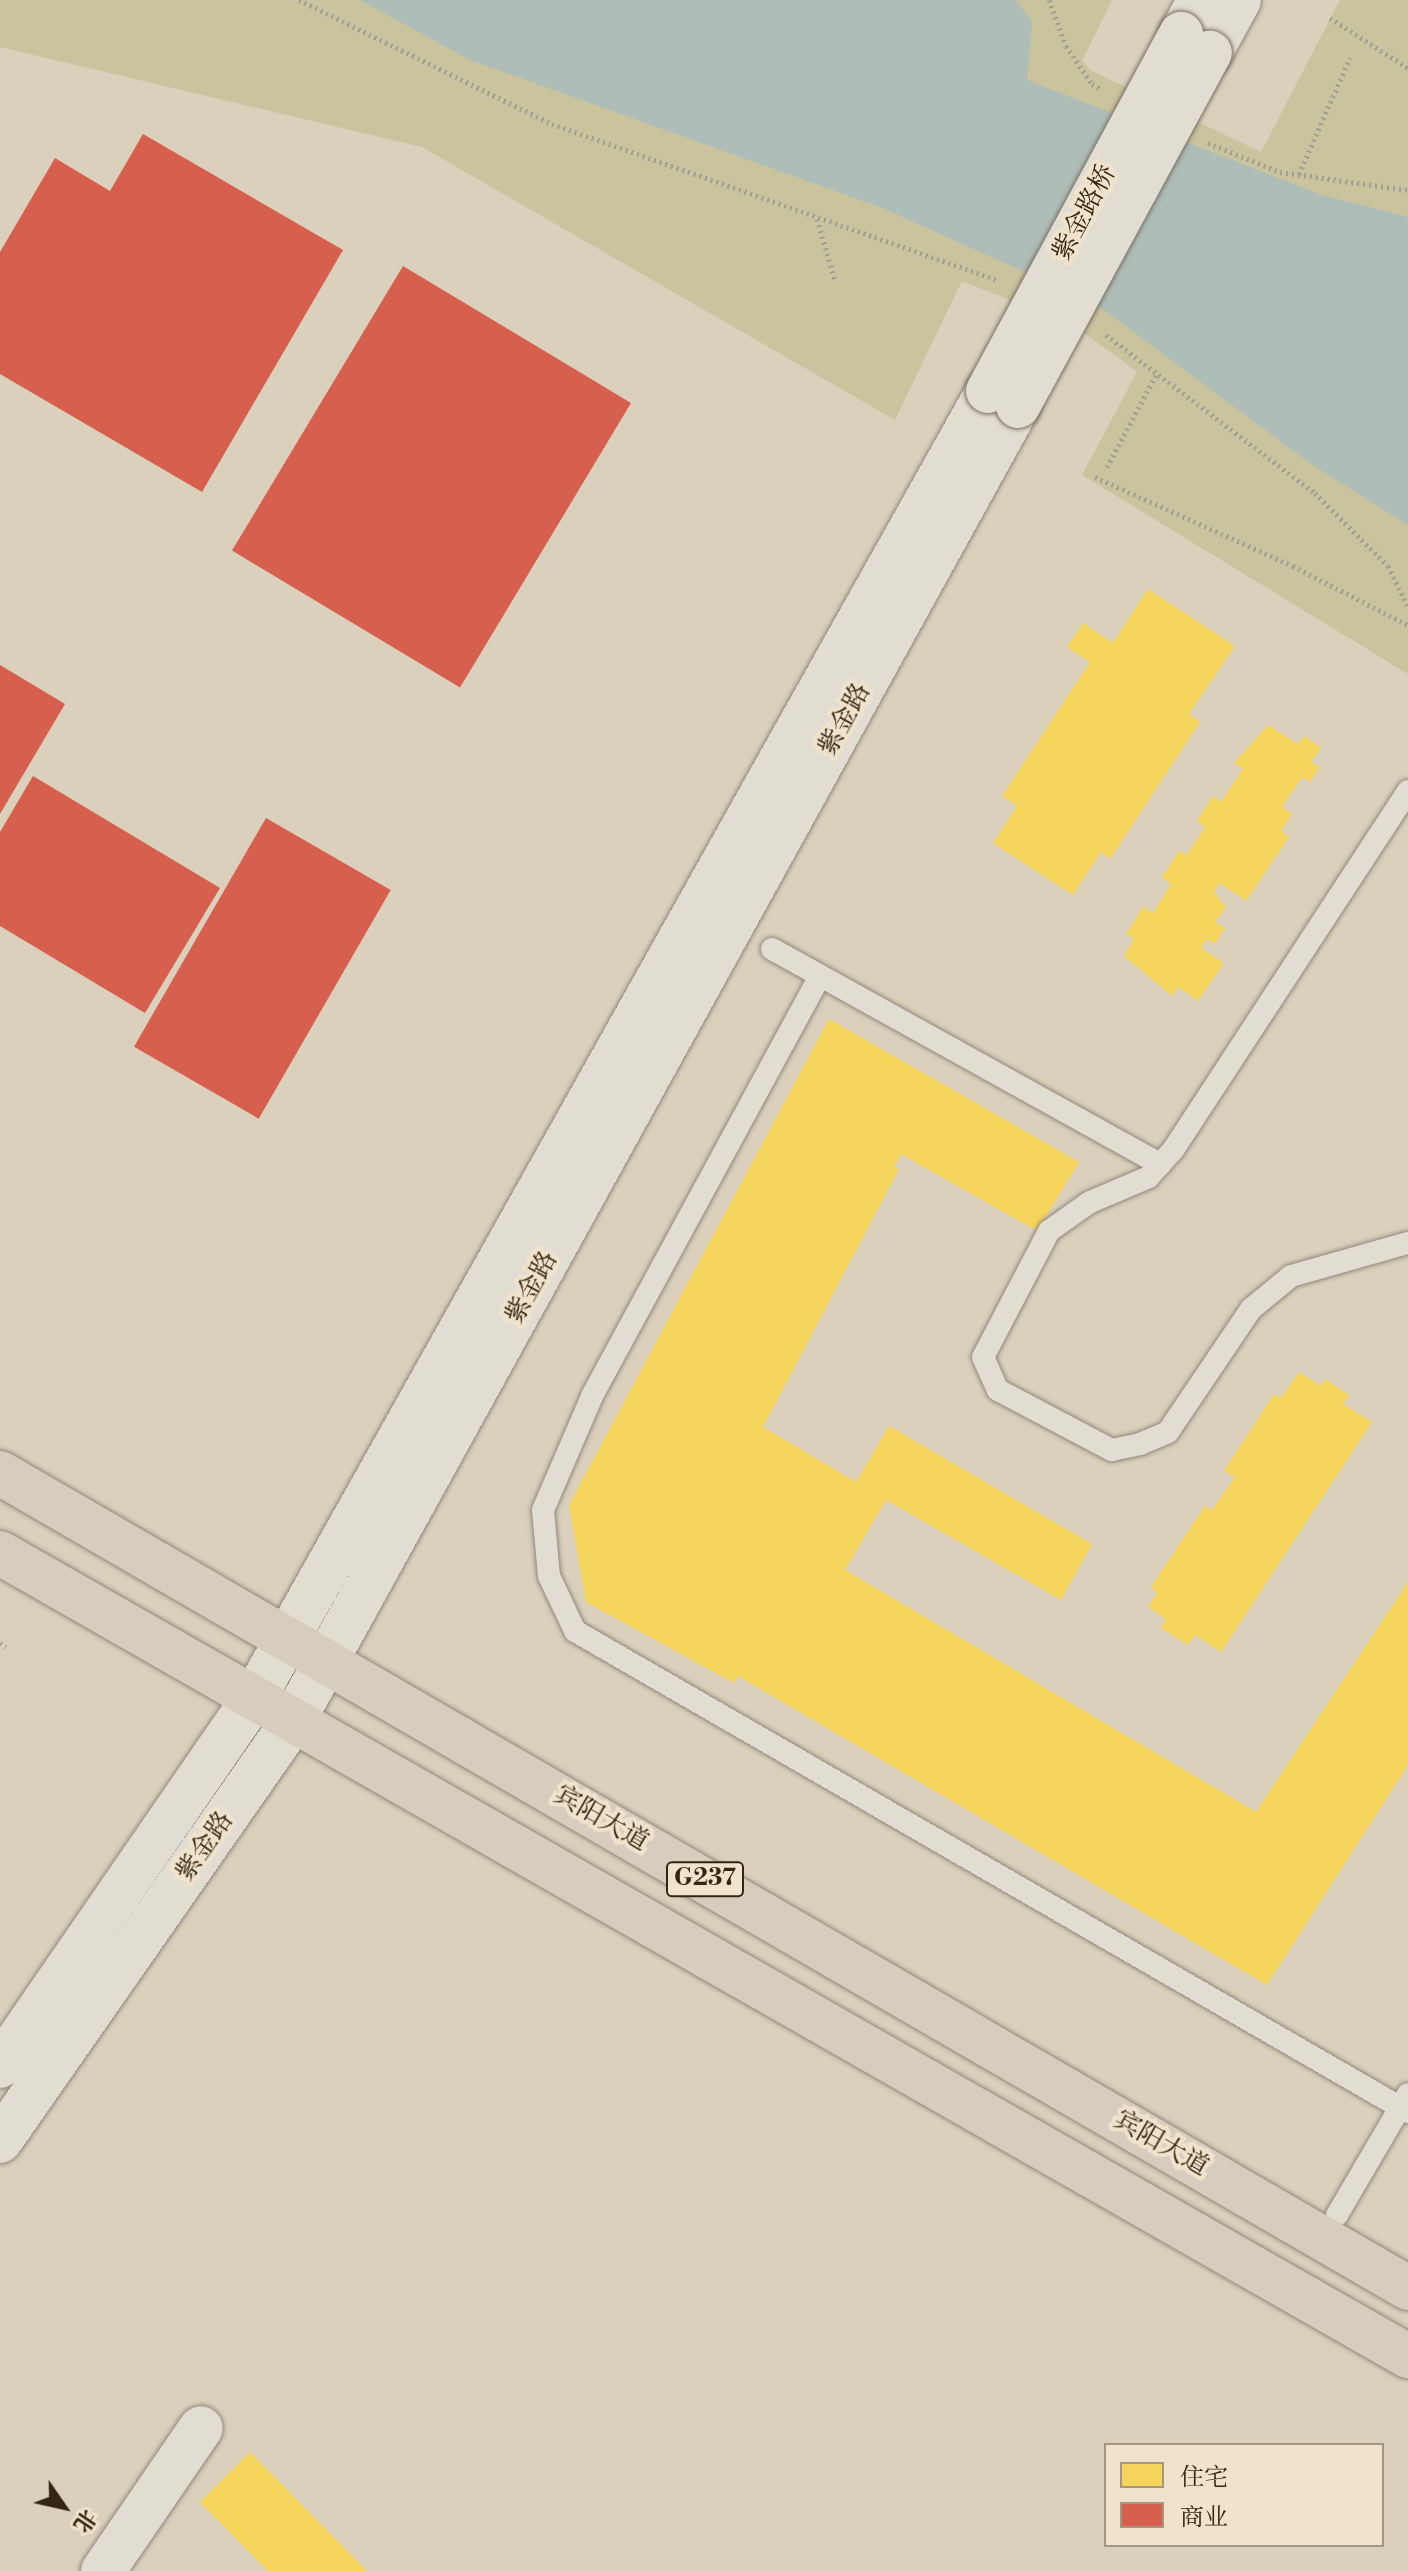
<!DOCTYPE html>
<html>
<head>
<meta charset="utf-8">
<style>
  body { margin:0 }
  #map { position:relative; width:1408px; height:2571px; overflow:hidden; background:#dad0bc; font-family:"Libre Bodoni","Noto Serif SC",serif }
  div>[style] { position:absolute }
  .green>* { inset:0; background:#cac49e }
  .water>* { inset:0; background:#aebdb8 }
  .homes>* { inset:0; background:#f6d55c }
  .shops>* { inset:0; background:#d6604d; transform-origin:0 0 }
  .path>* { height:5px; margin-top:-2.5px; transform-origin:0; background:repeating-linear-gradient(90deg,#a29d93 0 2px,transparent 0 6px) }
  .roads { filter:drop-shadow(0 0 2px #90887b) drop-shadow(0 0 2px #90887b) }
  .lane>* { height:22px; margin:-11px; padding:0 11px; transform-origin:11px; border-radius:11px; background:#e2ddd3 }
  .street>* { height:44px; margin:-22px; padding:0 22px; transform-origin:22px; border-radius:22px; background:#e2ddd3 }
  .secondary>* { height:44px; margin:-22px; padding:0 22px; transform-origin:22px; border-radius:22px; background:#e2ddd3 }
  .highway>* { height:44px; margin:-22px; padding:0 22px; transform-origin:22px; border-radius:22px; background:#d7cdbf }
  .bridges { filter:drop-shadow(0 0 2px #787165) drop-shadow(0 0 2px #787165) }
  .secondary-bridge>* { height:44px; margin:-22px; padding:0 22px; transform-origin:22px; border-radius:22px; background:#e2ddd3 }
  span { translate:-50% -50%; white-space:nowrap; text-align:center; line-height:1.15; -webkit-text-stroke:8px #efe3cb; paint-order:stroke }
  .shield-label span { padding:2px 6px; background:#efe3cb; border:2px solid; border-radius:6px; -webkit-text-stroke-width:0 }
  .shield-label { font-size:24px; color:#322513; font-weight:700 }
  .street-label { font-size:26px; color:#322513 }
  .legend { position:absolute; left:1104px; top:2443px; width:280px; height:104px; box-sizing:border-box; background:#efe3cb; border:2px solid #a39781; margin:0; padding:10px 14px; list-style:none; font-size:24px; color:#322513 }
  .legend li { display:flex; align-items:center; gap:16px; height:40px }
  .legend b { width:40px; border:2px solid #a39781 }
  .north { position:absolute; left:24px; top:2467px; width:80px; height:80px; -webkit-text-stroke:6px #efe3cb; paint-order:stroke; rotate:124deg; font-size:22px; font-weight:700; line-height:32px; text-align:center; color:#322513 }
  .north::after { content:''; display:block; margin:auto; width:28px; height:36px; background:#322513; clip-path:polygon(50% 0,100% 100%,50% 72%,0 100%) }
</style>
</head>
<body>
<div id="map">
  <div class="green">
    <i style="clip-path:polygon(0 0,1112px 0,1082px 61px,1092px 71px,1261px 152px,1340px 0,1408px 0,1408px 674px,1082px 475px,1137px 372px,1075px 326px,962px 281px,895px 420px,422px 147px,0 47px)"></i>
  </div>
  <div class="water">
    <i style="clip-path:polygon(360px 0,1016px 0,1032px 22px,1027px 80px,1322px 195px,1408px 217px,1408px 525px,1311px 464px,1096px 304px,880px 207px,470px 60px)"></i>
  </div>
  <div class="homes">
    <i style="clip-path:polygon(1148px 589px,1235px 646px,1189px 714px,1200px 722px,1110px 859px,1101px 852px,1073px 895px,993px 843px,1017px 806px,1002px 796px,1090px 662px,1067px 647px,1083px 623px,1113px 643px)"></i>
    <i style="clip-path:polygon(1268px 725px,1298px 744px,1304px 736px,1321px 748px,1311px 762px,1320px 767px,1310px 782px,1302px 777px,1282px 807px,1292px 814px,1281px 831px,1289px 837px,1246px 901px,1219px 883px,1214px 892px,1226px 907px,1215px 922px,1225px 928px,1215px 944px,1207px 939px,1201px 948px,1224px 963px,1198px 1001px,1178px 987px,1172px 996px,1124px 956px,1134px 939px,1126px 934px,1143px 907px,1153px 913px,1171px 884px,1162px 877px,1179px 851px,1187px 855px,1205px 827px,1197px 821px,1213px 796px,1221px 802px,1243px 769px,1234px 763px)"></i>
    <i style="clip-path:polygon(829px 1019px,1079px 1162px,1037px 1231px,901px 1154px,894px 1167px,899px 1169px,763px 1427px,856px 1482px,889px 1426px,1092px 1544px,1061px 1600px,886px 1500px,845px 1570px,1256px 1812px,1408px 1582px,1408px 1765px,1267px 1985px,738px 1676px,734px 1683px,586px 1602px,569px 1505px)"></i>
    <i style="clip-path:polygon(1299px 1372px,1321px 1386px,1325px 1379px,1349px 1395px,1343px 1404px,1372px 1422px,1221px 1652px,1195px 1635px,1188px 1645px,1161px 1628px,1166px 1619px,1148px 1607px,1157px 1593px,1151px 1587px,1205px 1506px,1212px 1510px,1235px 1477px,1224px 1471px,1274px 1394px,1281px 1398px)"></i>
    <i style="clip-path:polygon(250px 2452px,367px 2571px,268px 2571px,200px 2502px)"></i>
  </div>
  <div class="shops">
    <i style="clip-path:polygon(143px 134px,343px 250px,202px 492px,0 374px,0 252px,55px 158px,110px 191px)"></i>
    <i style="left:403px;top:266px;width:266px;height:332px;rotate:31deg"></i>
    <i style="clip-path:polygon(0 665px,65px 704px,0 814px)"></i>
    <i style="clip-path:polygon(33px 776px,220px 888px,145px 1013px,0 926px,0 832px)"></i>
    <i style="left:266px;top:818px;width:144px;height:264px;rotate:30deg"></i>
  </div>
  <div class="path">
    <i style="left:299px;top:0;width:282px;rotate:26.1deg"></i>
    <i style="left:552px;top:124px;width:472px;rotate:19.3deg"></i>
    <i style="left:1049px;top:0;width:49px;rotate:69.7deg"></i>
    <i style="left:1066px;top:46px;width:46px;rotate:55.6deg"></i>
    <i style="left:1092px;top:84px;width:12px;rotate:31deg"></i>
    <i style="left:1330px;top:18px;width:93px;rotate:32.7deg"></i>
    <i style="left:1208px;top:143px;width:78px;rotate:21.9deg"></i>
    <i style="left:1280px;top:172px;width:129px;rotate:8deg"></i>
    <i style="left:1299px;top:174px;width:127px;rotate:-66.3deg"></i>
    <i style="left:817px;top:219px;width:64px;rotate:73.6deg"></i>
    <i style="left:1106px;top:335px;width:262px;rotate:37.1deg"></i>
    <i style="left:1315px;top:493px;width:103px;rotate:45deg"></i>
    <i style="left:1388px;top:566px;width:46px;rotate:64deg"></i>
    <i style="left:1107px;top:467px;width:106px;rotate:-62deg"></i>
    <i style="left:1095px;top:477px;width:217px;rotate:24.2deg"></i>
    <i style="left:1293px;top:566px;width:129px;rotate:27.2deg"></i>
    <i style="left:0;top:1643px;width:7px;rotate:34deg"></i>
  </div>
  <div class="roads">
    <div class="lane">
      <i style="left:1408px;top:791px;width:429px;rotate:123.2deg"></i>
      <i style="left:1173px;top:1150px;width:36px;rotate:132deg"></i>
      <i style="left:1149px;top:1177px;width:64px;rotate:157deg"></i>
      <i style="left:1090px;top:1202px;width:50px;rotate:144.7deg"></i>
      <i style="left:1049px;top:1231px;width:142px;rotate:117.6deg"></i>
      <i style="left:983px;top:1357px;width:36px;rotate:66deg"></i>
      <i style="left:998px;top:1390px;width:129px;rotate:27.8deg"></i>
      <i style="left:1112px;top:1450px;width:29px;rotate:-12deg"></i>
      <i style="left:1140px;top:1444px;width:30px;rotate:-23deg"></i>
      <i style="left:1168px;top:1432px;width:148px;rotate:-56deg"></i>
      <i style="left:1251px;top:1309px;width:52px;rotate:-39.5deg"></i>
      <i style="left:1291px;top:1276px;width:122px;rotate:-15.8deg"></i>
      <i style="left:772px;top:949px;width:444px;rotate:29deg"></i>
      <i style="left:820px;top:976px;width:476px;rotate:118.5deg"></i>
      <i style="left:593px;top:1394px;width:126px;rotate:113.3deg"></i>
      <i style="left:543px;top:1510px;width:66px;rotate:84.8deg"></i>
      <i style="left:549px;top:1576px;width:61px;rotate:64.7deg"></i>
      <i style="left:575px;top:1631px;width:962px;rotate:30deg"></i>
      <i style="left:1337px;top:2215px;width:140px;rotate:-59.6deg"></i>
    </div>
    <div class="street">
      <i style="left:103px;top:2571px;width:173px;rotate:-55.6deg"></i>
    </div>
    <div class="secondary">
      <i style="left:1181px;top:34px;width:39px;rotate:-61deg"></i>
      <i style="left:1210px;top:53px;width:60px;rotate:-61.3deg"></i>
      <i style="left:0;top:2066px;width:447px;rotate:-55.4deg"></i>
      <i style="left:254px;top:1698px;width:1499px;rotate:-60.68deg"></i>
      <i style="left:0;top:2141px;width:512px;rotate:-55.1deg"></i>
      <i style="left:293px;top:1721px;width:1502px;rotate:-61.13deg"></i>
    </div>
    <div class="highway">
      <i style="left:0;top:1473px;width:1627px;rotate:30.06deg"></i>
      <i style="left:0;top:1553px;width:1621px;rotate:29.7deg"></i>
    </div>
  </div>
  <div class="bridges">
    <div class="secondary-bridge">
      <i style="left:988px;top:391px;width:406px;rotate:-61.6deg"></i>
      <i style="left:1018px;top:406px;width:402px;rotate:-61.5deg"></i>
    </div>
  </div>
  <div class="shield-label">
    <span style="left:705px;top:1879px">G237</span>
  </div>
  <div class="street-label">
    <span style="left:1085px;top:213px;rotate:-62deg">紫金路桥</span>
    <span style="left:845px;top:720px;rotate:-61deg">紫金路</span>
    <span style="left:532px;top:1288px;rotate:-61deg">紫金路</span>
    <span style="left:601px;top:1819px;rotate:30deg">宾阳大道</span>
    <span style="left:205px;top:1847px;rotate:-55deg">紫金路</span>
    <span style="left:1161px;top:2144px;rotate:30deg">宾阳大道</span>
  </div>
  <ul class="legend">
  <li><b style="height:22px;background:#f6d55c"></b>住宅</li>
  <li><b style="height:22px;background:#d6604d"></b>商业</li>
  </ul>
  <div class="north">北</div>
</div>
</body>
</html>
